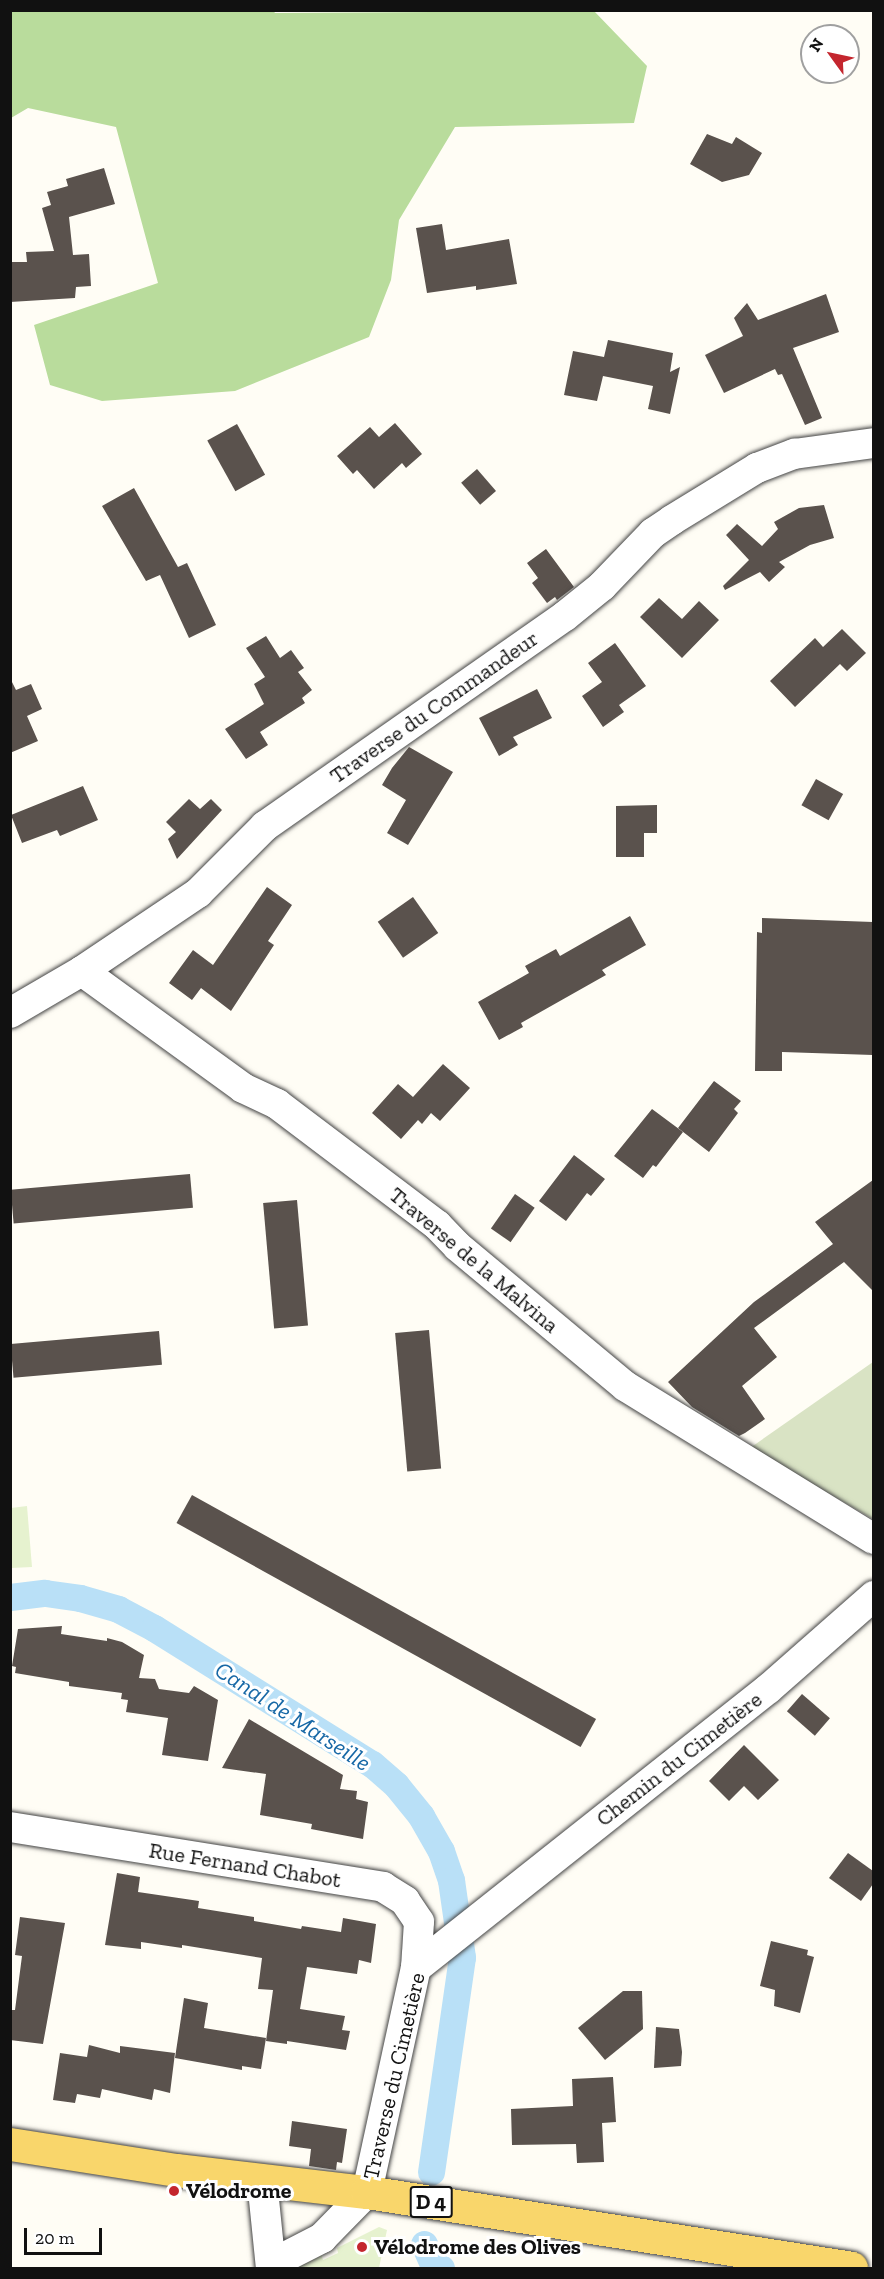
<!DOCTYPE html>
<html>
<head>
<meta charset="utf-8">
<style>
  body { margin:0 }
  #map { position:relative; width:884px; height:2279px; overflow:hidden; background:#fffdf5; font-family:"Zilla Slab",serif }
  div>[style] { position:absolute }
  .forest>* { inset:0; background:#b9dc9c }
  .cemetery>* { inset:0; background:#d9e3c4 }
  .pitch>* { inset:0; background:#e6f2cf }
  .canal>* { height:27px; margin:-13.5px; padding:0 13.5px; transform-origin:13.5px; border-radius:13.5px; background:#b9e0f7 }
  .building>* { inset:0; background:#5a524d; transform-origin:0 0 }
  .roads { filter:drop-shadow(0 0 2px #444) drop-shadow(0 0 2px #444) }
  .street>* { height:30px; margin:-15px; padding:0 15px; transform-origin:15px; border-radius:15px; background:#fff }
  .primary>* { height:33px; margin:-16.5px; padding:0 16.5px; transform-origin:16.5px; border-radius:16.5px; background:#f9d66b }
  .dots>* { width:16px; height:16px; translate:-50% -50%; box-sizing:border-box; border:3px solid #fff; border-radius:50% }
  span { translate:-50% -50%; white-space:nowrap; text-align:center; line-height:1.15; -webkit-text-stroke:6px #fff; paint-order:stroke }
  .shield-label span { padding:2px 4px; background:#fff; border:2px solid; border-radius:4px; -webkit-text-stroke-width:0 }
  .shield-label { font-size:21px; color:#111; font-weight:700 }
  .street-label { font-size:22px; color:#111 }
  .poi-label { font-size:22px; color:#111; font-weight:700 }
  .left { translate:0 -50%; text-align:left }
  .water-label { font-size:24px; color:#1768a6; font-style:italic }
  .frame { position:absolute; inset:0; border:12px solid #111; pointer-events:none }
  .north { position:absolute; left:800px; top:24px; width:60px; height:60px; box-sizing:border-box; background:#fff; border:2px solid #a0a0a0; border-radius:50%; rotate:303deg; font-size:16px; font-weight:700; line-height:24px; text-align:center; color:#111 }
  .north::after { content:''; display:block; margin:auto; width:21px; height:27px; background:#c4262e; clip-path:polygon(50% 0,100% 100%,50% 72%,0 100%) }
  .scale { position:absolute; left:24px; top:2228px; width:78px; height:27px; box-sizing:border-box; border:3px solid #111; border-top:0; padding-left:8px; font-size:18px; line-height:21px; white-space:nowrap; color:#111; -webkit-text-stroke:4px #fff; paint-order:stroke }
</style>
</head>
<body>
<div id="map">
  <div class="forest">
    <i style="clip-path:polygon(273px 10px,275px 13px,594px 11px,647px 66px,634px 123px,455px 127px,399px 220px,391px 280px,369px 337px,235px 391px,102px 401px,50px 385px,34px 325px,158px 283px,116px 127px,28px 108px,11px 118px,11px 11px)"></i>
  </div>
  <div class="cemetery">
    <i style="clip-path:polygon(873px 1362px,873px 1519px,750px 1448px)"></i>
  </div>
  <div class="pitch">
    <i style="clip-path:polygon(27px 1506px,32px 1567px,11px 1568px,11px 1508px)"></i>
    <i style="clip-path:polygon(379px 2227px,387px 2230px,379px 2268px,296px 2268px,321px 2253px,323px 2260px,338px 2253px,337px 2248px)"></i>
  </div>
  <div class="canal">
    <i style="left:10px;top:1597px;width:35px;rotate:-7deg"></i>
    <i style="left:45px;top:1593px;width:35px;rotate:8deg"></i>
    <i style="left:80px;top:1598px;width:40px;rotate:16deg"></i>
    <i style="left:118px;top:1609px;width:41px;rotate:27.8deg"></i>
    <i style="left:154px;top:1628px;width:257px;rotate:32deg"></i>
    <i style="left:372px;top:1764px;width:32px;rotate:41deg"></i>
    <i style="left:396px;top:1785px;width:40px;rotate:51deg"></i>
    <i style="left:421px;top:1816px;width:40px;rotate:60.3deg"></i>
    <i style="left:441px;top:1851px;width:31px;rotate:71deg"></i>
    <i style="left:451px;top:1880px;width:78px;rotate:81.9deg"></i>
    <i style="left:462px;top:1957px;width:217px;rotate:98.2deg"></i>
    <i style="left:424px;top:2244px;width:22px;rotate:66deg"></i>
    <i style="left:433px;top:2264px;width:9px;rotate:27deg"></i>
  </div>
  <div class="building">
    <i style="clip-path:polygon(707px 134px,732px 144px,736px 137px,762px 153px,749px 175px,722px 182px,690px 164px)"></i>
    <i style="clip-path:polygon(104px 168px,115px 204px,69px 217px,73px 255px,89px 254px,91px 286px,76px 287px,75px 298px,10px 302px,10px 262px,27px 262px,26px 252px,54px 251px,42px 208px,51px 205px,47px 192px,68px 186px,66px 179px)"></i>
    <i style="clip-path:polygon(442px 224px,446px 250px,509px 239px,517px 284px,476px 290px,476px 286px,427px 293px,416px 228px)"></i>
    <i style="clip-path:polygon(826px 294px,839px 332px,793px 348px,822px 418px,805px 425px,782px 374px,778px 375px,775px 369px,724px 393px,705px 355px,743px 336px,734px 318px,747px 303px,758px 320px)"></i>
    <i style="clip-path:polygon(608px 340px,673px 353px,670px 372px,680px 367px,670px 414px,648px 409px,653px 386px,603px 376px,597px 401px,564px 395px,573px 351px,604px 357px)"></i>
    <i style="clip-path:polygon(395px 423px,422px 454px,406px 468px,402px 463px,374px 489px,357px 470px,353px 474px,337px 456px,370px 427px,379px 437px)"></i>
    <i style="left:237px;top:424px;width:58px;height:34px;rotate:61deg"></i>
    <i style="left:477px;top:469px;width:29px;height:21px;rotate:49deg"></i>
    <i style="clip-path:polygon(134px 488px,178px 567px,187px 563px,216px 625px,189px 638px,160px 575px,146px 581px,102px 506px)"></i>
    <i style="clip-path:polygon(824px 505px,834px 538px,810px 545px,779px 562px,785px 567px,769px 582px,760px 572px,725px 590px,723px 586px,749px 560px,726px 535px,737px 524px,762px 546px,778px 529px,774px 522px,799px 508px)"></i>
    <i style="clip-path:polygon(546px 549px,574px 587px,557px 600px,555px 597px,547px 603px,532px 583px,538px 578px,527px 563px)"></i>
    <i style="clip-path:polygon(659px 598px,682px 619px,699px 601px,719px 620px,682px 658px,640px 617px)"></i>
    <i style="clip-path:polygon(842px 629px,866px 653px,847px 671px,840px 664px,795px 707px,770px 681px,815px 638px,823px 647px)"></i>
    <i style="clip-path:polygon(266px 636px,280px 658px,291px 650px,304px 668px,298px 672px,312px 690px,302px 698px,305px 703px,260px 732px,268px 745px,246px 759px,225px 729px,264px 704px,254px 684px,265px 677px,246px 648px)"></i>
    <i style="clip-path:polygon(615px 643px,646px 686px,619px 705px,624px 712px,603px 727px,582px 696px,602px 682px,588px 663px)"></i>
    <i style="clip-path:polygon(10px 678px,16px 690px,31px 684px,42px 709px,27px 716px,38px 741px,10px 753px)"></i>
    <i style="clip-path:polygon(537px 689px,552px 718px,513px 737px,518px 745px,499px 756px,479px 718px)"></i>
    <i style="clip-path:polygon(409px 747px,453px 772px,408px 845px,387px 833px,406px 800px,382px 785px,392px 768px)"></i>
    <i style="left:816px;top:779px;width:31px;height:30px;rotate:29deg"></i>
    <i style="clip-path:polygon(83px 786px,98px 820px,60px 836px,57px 830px,22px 843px,11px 815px)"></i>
    <i style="clip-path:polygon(189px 799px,200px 809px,211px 799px,222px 810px,177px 859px,168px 839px,176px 832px,166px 822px)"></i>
    <i style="clip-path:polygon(657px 805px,657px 833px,644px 833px,644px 857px,616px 857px,616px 806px)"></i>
    <i style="clip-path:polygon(267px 887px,292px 905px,268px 941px,274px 945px,231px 1011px,201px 988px,192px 1000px,169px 983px,193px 950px,213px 965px)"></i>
    <i style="left:413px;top:897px;width:44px;height:43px;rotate:55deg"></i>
    <i style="clip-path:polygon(630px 916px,646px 945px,602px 970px,606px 975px,521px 1023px,523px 1027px,499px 1040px,478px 1002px,529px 973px,525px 966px,556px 949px,560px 956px)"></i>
    <i style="clip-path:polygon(762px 918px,873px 922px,873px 1055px,782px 1052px,782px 1071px,755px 1071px,757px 932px,762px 933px)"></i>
    <i style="clip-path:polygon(443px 1064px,470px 1088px,440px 1121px,431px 1113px,422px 1124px,418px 1120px,401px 1139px,372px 1113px,398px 1084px,413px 1097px)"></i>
    <i style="clip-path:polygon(714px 1081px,741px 1101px,734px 1109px,738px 1113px,709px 1152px,678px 1128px)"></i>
    <i style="clip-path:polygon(652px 1109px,683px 1132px,656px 1167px,653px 1165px,643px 1178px,614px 1156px)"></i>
    <i style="clip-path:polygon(574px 1155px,605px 1179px,591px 1196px,587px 1193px,566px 1221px,539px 1201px)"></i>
    <i style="left:190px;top:1174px;width:34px;height:180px;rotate:85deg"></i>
    <i style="clip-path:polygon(873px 1180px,873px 1291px,844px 1262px,754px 1328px,777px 1357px,742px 1386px,765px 1419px,745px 1433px,739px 1436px,692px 1407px,668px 1382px,754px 1302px,833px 1244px,815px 1222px)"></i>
    <i style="left:515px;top:1194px;width:24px;height:42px;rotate:35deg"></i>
    <i style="left:297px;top:1200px;width:126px;height:34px;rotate:85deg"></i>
    <i style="left:429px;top:1330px;width:139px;height:34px;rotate:85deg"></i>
    <i style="left:159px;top:1331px;width:34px;height:149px;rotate:85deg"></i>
    <i style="left:192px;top:1495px;width:462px;height:32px;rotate:29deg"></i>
    <i style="clip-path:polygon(62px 1626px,61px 1634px,107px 1641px,107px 1638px,122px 1642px,144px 1655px,139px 1678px,155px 1679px,159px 1689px,189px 1693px,194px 1686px,218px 1700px,208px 1761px,162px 1755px,168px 1718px,126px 1712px,128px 1700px,121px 1699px,122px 1693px,69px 1686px,69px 1682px,15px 1673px,16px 1667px,12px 1666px,18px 1629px)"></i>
    <i style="left:802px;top:1694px;width:37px;height:23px;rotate:41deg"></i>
    <i style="clip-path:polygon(249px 1719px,343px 1775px,340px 1789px,357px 1791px,356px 1799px,368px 1802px,363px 1839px,311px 1829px,312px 1824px,260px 1815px,266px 1774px,222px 1768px)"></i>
    <i style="clip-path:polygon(744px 1745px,779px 1780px,758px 1800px,744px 1786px,729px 1801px,709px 1781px)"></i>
    <i style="clip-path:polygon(848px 1853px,873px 1871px,873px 1884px,861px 1901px,829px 1878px)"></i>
    <i style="clip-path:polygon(117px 1873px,140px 1877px,138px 1892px,199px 1901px,198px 1908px,254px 1917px,254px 1921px,301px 1929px,302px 1926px,341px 1932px,343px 1918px,376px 1924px,371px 1963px,359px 1960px,357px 1974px,307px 1967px,300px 2009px,345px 2016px,342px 2030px,350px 2031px,346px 2050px,287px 2041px,287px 2044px,266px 2041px,273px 1990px,258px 1989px,262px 1958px,182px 1945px,182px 1948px,141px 1942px,141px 1949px,105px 1945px)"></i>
    <i style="clip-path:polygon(20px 1917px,65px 1923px,43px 2044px,10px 2040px,10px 2010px,15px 2010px,22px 1956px,15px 1955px)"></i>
    <i style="clip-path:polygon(771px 1941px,808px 1950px,807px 1955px,814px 1957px,800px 2013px,774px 2006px,775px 1990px,760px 1986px)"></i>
    <i style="clip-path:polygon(623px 1991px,642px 1991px,643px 2029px,605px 2060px,578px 2028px)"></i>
    <i style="clip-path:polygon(184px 1998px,208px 2003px,204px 2028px,266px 2038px,261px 2069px,242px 2066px,242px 2070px,175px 2058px)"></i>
    <i style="clip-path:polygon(656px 2027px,679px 2029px,682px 2052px,681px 2066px,654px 2068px)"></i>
    <i style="clip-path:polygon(89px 2045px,120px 2053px,120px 2046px,175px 2053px,170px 2093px,154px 2089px,152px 2100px,102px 2089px,100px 2098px,77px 2094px,75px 2103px,53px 2100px,60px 2053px,87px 2057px)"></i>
    <i style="clip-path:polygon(613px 2077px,616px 2122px,602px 2123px,604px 2162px,577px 2163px,576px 2144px,512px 2145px,511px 2109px,573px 2106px,572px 2079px)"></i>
    <i style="clip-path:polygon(292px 2121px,347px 2129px,342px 2163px,337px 2162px,336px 2170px,309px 2166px,311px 2149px,289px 2146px)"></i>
  </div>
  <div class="roads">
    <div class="street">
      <i style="left:82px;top:971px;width:199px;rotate:36deg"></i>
      <i style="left:243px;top:1088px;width:38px;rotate:25deg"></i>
      <i style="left:277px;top:1104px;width:201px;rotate:37.1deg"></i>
      <i style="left:437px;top:1225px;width:29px;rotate:46deg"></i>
      <i style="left:457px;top:1246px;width:219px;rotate:39.8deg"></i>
      <i style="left:625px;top:1386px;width:292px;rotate:31.6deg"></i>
      <i style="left:10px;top:1013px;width:83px;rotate:-30.3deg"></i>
      <i style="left:82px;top:971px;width:140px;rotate:-33.9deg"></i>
      <i style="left:198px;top:893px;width:95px;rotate:-45deg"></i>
      <i style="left:265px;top:826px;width:366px;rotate:-35deg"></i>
      <i style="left:565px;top:616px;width:48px;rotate:-39deg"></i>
      <i style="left:602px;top:586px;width:74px;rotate:-46.1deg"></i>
      <i style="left:653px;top:533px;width:23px;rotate:-34deg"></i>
      <i style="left:672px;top:520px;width:100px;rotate:-31.5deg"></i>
      <i style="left:757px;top:468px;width:40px;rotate:-21deg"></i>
      <i style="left:794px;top:454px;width:81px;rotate:-7.8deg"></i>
      <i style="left:10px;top:1827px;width:378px;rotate:9.1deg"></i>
      <i style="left:383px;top:1887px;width:26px;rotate:32deg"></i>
      <i style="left:405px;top:1901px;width:25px;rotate:56deg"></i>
      <i style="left:419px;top:1922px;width:46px;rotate:93.7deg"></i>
      <i style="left:262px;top:2180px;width:88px;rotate:84.2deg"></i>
      <i style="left:279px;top:2268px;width:13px;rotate:-61deg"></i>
      <i style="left:285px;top:2257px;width:42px;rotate:-27.2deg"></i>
      <i style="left:322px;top:2238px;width:64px;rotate:-45.6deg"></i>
      <i style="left:367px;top:2192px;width:229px;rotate:-77.7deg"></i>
      <i style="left:416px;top:1968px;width:449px;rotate:-38.4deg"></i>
      <i style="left:768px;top:1689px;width:141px;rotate:-41.3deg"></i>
    </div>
    <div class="primary">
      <i style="left:10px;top:2144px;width:168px;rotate:8.9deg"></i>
      <i style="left:176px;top:2170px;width:192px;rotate:6.6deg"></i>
      <i style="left:367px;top:2192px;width:490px;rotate:8.9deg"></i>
    </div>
  </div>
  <div class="dots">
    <i style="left:174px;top:2191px;background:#c4262e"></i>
    <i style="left:362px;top:2247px;background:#c4262e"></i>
  </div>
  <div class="shield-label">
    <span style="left:431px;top:2202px">D 4</span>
  </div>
  <div class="street-label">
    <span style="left:434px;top:707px;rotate:-35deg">Traverse du Commandeur</span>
    <span style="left:474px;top:1260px;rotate:40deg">Traverse de la Malvina</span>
    <span style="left:679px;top:1759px;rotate:-38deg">Chemin du Cimetière</span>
    <span style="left:245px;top:1865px;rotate:9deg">Rue Fernand Chabot</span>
    <span style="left:394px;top:2076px;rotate:-77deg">Traverse du Cimetière</span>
  </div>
  <div class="poi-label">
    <span class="left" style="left:186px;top:2191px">Vélodrome</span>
    <span class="left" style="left:374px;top:2247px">Vélodrome des Olives</span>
  </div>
  <div class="water-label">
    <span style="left:293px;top:1716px;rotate:33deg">Canal de Marseille</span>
  </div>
  <div class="frame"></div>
  <div class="north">N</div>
  <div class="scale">20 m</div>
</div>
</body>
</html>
